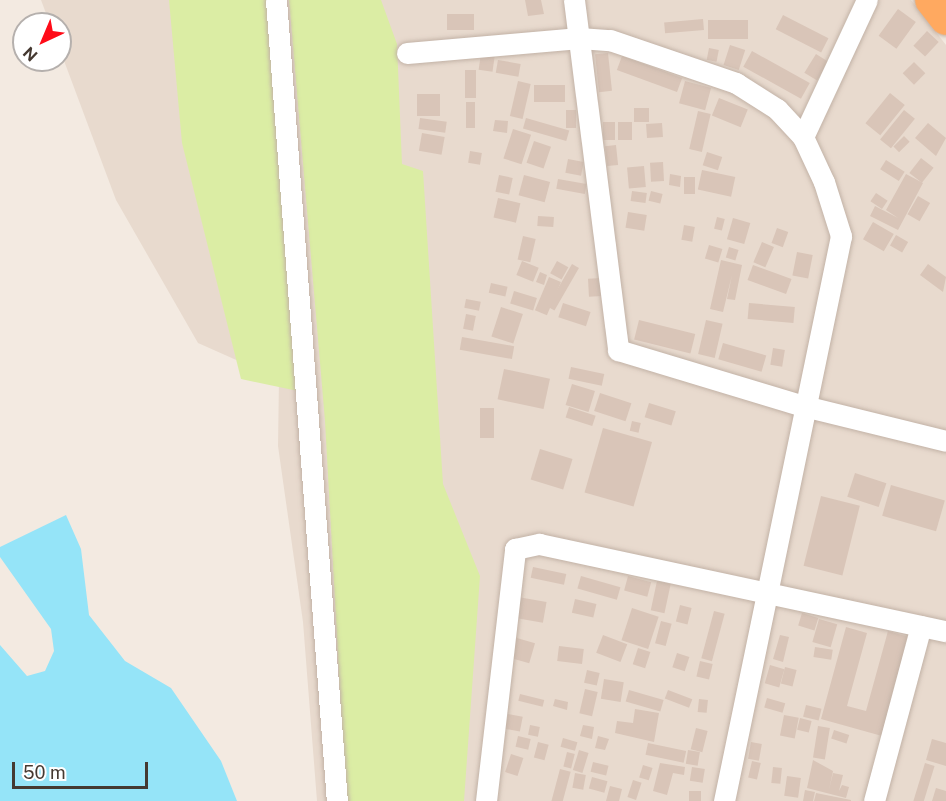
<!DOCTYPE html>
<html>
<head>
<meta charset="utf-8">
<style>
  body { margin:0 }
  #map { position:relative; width:946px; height:801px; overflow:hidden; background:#f3eae1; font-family:"Public Sans",sans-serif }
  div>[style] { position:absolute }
  .residential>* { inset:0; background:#e8dace }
  .green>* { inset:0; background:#dbeda4 }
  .water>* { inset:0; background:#95e4f8 }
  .building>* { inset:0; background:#d9c5b8; transform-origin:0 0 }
  .roads { filter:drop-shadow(0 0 2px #c2b2a6) drop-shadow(0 0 2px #c2b2a6) }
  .minor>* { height:21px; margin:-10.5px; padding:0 10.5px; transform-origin:10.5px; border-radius:10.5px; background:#fff }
  .highway>* { height:32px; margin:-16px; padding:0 16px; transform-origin:16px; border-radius:16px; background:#ffa960 }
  span { translate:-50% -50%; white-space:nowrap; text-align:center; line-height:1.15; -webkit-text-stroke:4.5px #fff; paint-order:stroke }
  .north { position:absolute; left:12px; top:12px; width:60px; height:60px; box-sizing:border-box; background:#fff; border:2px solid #b5b0ad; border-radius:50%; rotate:224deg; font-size:16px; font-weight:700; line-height:24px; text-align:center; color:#453931 }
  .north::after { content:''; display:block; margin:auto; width:21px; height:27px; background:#ff0c19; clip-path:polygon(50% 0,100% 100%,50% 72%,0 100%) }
  .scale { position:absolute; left:12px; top:762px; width:136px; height:27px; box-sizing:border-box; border:3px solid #453931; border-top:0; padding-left:8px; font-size:18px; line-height:21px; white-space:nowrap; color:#453931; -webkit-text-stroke:4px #fff; paint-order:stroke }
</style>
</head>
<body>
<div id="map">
  <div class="residential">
    <i style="clip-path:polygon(41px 0,911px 0,946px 45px,946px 801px,317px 801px,303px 622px,278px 446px,279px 379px,198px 343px,116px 200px,60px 50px,60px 24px,50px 24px)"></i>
  </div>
  <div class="green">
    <i style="clip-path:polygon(169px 0,270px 0,298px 391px,241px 379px,182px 143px)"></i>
    <i style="clip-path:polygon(289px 0,381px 0,397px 44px,402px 164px,423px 171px,443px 484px,480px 576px,464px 801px,346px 801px,325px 421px)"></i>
  </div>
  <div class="water">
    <i style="clip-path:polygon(66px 515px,81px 549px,89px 615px,125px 661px,171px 688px,221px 761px,237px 801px,0 801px,0 645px,27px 676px,45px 671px,54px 651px,51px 629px,0 557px,0 547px)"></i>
  </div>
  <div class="building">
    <i style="clip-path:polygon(525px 0,541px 0,544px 14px,528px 16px)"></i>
    <i style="left:898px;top:9px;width:22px;height:33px;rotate:36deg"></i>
    <i style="left:474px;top:14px;width:16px;height:27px;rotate:90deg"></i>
    <i style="left:783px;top:15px;width:51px;height:16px;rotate:27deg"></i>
    <i style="left:703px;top:19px;width:11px;height:39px;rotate:85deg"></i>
    <i style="left:748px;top:20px;width:19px;height:40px;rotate:90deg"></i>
    <i style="left:927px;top:31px;width:16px;height:20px;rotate:43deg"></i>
    <i style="left:730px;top:45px;width:16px;height:21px;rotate:18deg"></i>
    <i style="left:709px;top:48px;width:10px;height:12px;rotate:11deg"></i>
    <i style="left:752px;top:51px;width:66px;height:18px;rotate:29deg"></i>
    <i style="left:481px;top:53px;width:14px;height:17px;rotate:8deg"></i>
    <i style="left:608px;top:53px;width:38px;height:13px;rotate:84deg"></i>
    <i style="left:816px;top:54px;width:15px;height:22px;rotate:32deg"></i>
    <i style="left:622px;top:56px;width:64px;height:15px;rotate:20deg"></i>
    <i style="left:498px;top:60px;width:23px;height:13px;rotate:10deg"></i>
    <i style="left:914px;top:62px;width:16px;height:16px;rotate:45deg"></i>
    <i style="left:465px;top:70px;width:11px;height:28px"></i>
    <i style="left:518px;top:81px;width:13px;height:36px;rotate:13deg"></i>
    <i style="left:685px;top:81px;width:27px;height:23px;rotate:15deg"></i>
    <i style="left:565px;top:85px;width:17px;height:31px;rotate:90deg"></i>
    <i style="left:890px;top:93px;width:19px;height:39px;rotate:39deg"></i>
    <i style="left:417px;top:94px;width:23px;height:22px"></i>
    <i style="left:719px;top:98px;width:31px;height:19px;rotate:22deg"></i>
    <i style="left:466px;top:102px;width:9px;height:26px"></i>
    <i style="left:634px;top:108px;width:15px;height:14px"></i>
    <i style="left:566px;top:110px;width:10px;height:18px"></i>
    <i style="left:904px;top:110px;width:14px;height:38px;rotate:39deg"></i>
    <i style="left:698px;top:111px;width:13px;height:39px;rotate:13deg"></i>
    <i style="left:420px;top:118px;width:27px;height:11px;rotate:8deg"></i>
    <i style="left:526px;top:118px;width:45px;height:11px;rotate:16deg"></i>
    <i style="clip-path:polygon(495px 120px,508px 121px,507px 133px,493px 131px)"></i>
    <i style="left:603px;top:122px;width:12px;height:18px"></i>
    <i style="left:618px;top:122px;width:14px;height:18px"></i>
    <i style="left:662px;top:123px;width:14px;height:16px;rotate:86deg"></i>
    <i style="clip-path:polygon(928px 123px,946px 138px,936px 156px,915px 138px)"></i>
    <i style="left:513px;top:129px;width:19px;height:31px;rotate:18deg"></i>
    <i style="left:422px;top:133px;width:23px;height:18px;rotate:10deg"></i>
    <i style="left:904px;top:136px;width:8px;height:15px;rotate:45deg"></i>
    <i style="left:534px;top:141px;width:18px;height:23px;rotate:19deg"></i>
    <i style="left:616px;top:145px;width:20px;height:11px;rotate:84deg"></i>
    <i style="left:470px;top:151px;width:12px;height:12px;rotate:9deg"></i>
    <i style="left:707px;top:152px;width:16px;height:14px;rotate:18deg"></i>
    <i style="left:921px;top:158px;width:16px;height:19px;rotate:38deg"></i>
    <i style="left:568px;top:159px;width:16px;height:14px;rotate:11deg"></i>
    <i style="left:886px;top:160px;width:22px;height:11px;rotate:32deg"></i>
    <i style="left:663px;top:162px;width:19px;height:13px;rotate:87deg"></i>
    <i style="left:644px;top:166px;width:21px;height:17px;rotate:85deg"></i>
    <i style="left:702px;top:170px;width:34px;height:20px;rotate:12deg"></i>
    <i style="clip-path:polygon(670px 174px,681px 176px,680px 187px,669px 185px)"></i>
    <i style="clip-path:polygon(906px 174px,923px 183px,898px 230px,870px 216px,875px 206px,898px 218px,886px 210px)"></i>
    <i style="left:499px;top:175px;width:14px;height:17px;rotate:12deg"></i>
    <i style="left:524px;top:175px;width:27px;height:21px;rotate:15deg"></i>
    <i style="left:684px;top:177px;width:11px;height:17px"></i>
    <i style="left:558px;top:179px;width:29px;height:10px;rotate:10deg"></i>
    <i style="left:632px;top:191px;width:15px;height:10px;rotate:8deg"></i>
    <i style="left:651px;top:191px;width:12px;height:10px;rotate:14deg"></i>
    <i style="left:876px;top:193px;width:14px;height:10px;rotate:34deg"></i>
    <i style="left:918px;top:196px;width:14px;height:21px;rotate:30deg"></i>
    <i style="left:498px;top:198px;width:23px;height:20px;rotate:13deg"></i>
    <i style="left:628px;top:212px;width:19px;height:16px;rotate:9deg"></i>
    <i style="left:538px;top:216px;width:16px;height:10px;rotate:4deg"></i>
    <i style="left:717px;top:217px;width:8px;height:12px;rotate:14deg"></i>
    <i style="left:733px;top:218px;width:18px;height:22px;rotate:16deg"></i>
    <i style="left:873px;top:222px;width:24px;height:20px;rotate:30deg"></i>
    <i style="left:684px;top:225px;width:11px;height:15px;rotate:10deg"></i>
    <i style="left:777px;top:228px;width:12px;height:16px;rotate:20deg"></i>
    <i style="left:896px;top:235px;width:14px;height:12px;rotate:30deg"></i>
    <i style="left:523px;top:236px;width:13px;height:24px;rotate:13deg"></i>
    <i style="left:762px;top:242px;width:13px;height:22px;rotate:23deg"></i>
    <i style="left:709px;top:245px;width:14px;height:14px;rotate:17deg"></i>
    <i style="left:729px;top:247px;width:10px;height:11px;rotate:17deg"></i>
    <i style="left:797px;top:252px;width:16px;height:24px;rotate:11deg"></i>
    <i style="clip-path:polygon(721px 260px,742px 265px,735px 300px,727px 299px,732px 275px,723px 312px,710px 309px)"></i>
    <i style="left:522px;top:261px;width:18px;height:15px;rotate:22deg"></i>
    <i style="left:557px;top:261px;width:13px;height:14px;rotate:29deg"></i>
    <i style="left:572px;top:264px;width:8px;height:49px;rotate:30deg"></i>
    <i style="clip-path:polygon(928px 264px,946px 277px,943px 292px,920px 275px)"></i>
    <i style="left:753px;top:265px;width:41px;height:16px;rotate:20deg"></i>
    <i style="clip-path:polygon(540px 272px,547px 275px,544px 285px,536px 282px)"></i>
    <i style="left:549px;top:277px;width:13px;height:36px;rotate:23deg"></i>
    <i style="left:601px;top:278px;width:18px;height:13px;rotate:87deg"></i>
    <i style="left:491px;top:283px;width:17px;height:10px;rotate:13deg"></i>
    <i style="left:514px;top:291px;width:24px;height:13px;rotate:17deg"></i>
    <i style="left:466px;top:299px;width:15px;height:9px;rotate:11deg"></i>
    <i style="left:563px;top:303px;width:29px;height:15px;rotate:18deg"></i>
    <i style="left:749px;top:303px;width:46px;height:16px;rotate:5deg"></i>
    <i style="left:501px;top:307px;width:23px;height:31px;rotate:18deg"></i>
    <i style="left:466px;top:314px;width:10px;height:15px;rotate:11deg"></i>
    <i style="left:639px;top:320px;width:58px;height:20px;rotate:14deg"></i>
    <i style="left:706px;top:320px;width:17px;height:35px;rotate:13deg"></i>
    <i style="left:462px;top:337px;width:53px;height:13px;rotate:10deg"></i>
    <i style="left:723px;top:343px;width:45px;height:17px;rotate:16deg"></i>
    <i style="left:773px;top:348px;width:12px;height:17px;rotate:9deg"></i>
    <i style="left:571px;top:367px;width:34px;height:12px;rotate:12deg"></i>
    <i style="left:504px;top:369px;width:47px;height:31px;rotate:12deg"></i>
    <i style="left:572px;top:384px;width:24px;height:22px;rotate:17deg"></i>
    <i style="left:600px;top:393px;width:33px;height:19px;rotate:18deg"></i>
    <i style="left:649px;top:403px;width:28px;height:15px;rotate:17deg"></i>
    <i style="left:569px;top:407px;width:28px;height:11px;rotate:18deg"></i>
    <i style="left:480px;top:408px;width:14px;height:30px"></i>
    <i style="left:632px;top:421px;width:9px;height:10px;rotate:13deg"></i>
    <i style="left:603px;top:428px;width:51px;height:67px;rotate:16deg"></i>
    <i style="left:540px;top:449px;width:34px;height:32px;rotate:17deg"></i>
    <i style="left:855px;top:473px;width:33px;height:25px;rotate:18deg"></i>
    <i style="left:891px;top:485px;width:56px;height:32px;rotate:16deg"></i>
    <i style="left:821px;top:496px;width:40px;height:72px;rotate:14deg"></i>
    <i style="left:533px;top:567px;width:34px;height:11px;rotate:12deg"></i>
    <i style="left:581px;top:576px;width:41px;height:13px;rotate:16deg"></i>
    <i style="left:628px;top:576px;width:24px;height:15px;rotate:15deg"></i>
    <i style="left:657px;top:581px;width:14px;height:30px;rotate:12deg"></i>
    <i style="left:518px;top:597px;width:29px;height:21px;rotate:10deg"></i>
    <i style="left:575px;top:599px;width:22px;height:14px;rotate:13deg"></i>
    <i style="left:680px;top:605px;width:12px;height:17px;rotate:14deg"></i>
    <i style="left:632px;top:608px;width:28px;height:34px;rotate:18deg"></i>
    <i style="left:714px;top:611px;width:11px;height:49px;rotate:15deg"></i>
    <i style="left:802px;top:613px;width:17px;height:13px;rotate:17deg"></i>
    <i style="left:819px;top:619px;width:19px;height:24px;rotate:16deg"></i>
    <i style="left:661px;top:621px;width:11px;height:23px;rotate:15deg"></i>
    <i style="clip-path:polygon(846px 627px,867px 633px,847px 706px,866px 711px,888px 631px,909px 637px,882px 736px,821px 719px)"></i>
    <i style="left:603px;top:635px;width:26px;height:19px;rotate:21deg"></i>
    <i style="clip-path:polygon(780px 635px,789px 637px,783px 662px,773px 659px)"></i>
    <i style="left:510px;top:636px;width:26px;height:21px;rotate:16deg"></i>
    <i style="left:559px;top:646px;width:25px;height:15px;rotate:7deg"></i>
    <i style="left:815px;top:647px;width:18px;height:10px;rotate:9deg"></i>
    <i style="left:638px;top:648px;width:13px;height:17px;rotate:18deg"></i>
    <i style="left:677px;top:653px;width:13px;height:15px;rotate:18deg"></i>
    <i style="left:700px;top:661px;width:13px;height:16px;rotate:13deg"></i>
    <i style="left:770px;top:665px;width:15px;height:19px;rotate:16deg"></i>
    <i style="left:785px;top:667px;width:12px;height:17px;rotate:14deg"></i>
    <i style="left:587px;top:670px;width:13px;height:13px;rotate:13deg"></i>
    <i style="left:604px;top:679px;width:20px;height:20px;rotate:9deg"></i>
    <i style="left:585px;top:689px;width:13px;height:25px;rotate:13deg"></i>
    <i style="left:629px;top:690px;width:36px;height:12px;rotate:16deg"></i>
    <i style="left:668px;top:690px;width:26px;height:9px;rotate:21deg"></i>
    <i style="left:520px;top:694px;width:25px;height:7px;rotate:14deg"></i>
    <i style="left:767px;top:698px;width:19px;height:10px;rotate:16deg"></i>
    <i style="clip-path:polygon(555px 699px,568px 702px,567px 710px,553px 706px)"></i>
    <i style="left:699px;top:699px;width:9px;height:13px;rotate:6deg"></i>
    <i style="left:806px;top:705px;width:16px;height:12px;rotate:14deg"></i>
    <i style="clip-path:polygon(635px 709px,659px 713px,654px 742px,615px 733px,617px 721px,633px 723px)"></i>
    <i style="left:508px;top:714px;width:15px;height:15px;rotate:11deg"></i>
    <i style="left:784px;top:715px;width:15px;height:21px;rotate:11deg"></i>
    <i style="left:800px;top:718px;width:12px;height:12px;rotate:14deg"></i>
    <i style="left:530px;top:725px;width:10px;height:10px;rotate:11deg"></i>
    <i style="clip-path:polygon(583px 725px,594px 727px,592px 739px,580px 736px)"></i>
    <i style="left:818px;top:726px;width:12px;height:32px;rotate:9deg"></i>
    <i style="left:696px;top:728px;width:12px;height:22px;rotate:14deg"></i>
    <i style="left:834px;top:730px;width:16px;height:9px;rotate:18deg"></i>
    <i style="left:518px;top:736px;width:13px;height:11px;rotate:13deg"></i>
    <i style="clip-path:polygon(598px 736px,609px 739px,605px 750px,595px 748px)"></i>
    <i style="left:563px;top:738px;width:15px;height:9px;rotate:16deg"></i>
    <i style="clip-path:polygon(932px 739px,946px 743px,946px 766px,926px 760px)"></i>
    <i style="left:538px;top:742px;width:11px;height:16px;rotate:15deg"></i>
    <i style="left:751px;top:742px;width:11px;height:17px;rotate:10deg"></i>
    <i style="left:648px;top:743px;width:39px;height:12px;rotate:12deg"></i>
    <i style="left:579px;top:750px;width:10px;height:21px;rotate:17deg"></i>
    <i style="left:688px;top:750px;width:12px;height:14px;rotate:9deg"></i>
    <i style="left:567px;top:752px;width:8px;height:15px;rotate:14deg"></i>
    <i style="left:511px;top:754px;width:13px;height:19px;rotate:18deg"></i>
    <i style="clip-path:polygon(813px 760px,833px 771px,829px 790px,833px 773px,843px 775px,839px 791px,842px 785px,849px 787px,846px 798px,807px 788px)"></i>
    <i style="left:752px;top:761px;width:9px;height:17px;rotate:13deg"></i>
    <i style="left:593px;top:762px;width:16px;height:10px;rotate:14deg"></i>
    <i style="clip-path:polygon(660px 763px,685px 767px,684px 775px,673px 773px,667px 795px,653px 791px)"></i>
    <i style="left:925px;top:763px;width:10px;height:40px;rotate:17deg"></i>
    <i style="left:643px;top:765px;width:10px;height:13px;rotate:17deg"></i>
    <i style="left:692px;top:767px;width:13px;height:14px;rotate:9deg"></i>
    <i style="left:773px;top:767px;width:9px;height:16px;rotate:6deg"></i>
    <i style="left:560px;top:769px;width:11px;height:33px;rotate:15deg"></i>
    <i style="left:575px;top:773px;width:11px;height:15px;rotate:10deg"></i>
    <i style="left:787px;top:776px;width:14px;height:20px;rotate:8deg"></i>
    <i style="left:592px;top:777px;width:16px;height:12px;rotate:15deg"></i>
    <i style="left:633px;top:780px;width:9px;height:18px;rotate:18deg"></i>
    <i style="clip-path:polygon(610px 786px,622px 789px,619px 801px,606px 801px)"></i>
    <i style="clip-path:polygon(936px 788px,946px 791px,946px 801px,932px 801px)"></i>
    <i style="clip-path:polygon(805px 790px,815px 792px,813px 801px,803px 801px)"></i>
    <i style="left:689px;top:791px;width:12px;height:10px"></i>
    <i style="clip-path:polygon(816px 793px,851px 800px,851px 801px,814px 801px)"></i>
  </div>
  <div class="roads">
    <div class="minor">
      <i style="left:276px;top:0;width:803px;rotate:85.65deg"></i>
      <i style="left:574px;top:0;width:353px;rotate:82.8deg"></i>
      <i style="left:618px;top:350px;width:194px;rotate:16.8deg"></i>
      <i style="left:804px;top:406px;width:146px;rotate:13.8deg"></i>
      <i style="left:407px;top:53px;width:173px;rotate:-5deg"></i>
      <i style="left:579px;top:38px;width:31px;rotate:4deg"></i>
      <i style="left:610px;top:40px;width:133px;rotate:18.8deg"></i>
      <i style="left:736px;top:83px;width:49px;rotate:32.4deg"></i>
      <i style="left:777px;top:109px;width:38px;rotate:47deg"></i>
      <i style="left:803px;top:137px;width:50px;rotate:65deg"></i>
      <i style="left:824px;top:182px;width:57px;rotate:72.5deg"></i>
      <i style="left:841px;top:236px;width:577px;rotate:101.7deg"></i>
      <i style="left:803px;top:137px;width:151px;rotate:-65deg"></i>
      <i style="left:486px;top:801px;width:254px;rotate:-83.4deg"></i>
      <i style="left:515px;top:549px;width:25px;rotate:-12deg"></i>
      <i style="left:539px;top:544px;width:416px;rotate:12.1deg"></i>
      <i style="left:874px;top:801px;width:181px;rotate:-75deg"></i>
    </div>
    <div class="highway">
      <i style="left:931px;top:0;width:24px;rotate:52deg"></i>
    </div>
  </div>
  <div class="north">N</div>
  <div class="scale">50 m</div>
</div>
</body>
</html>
